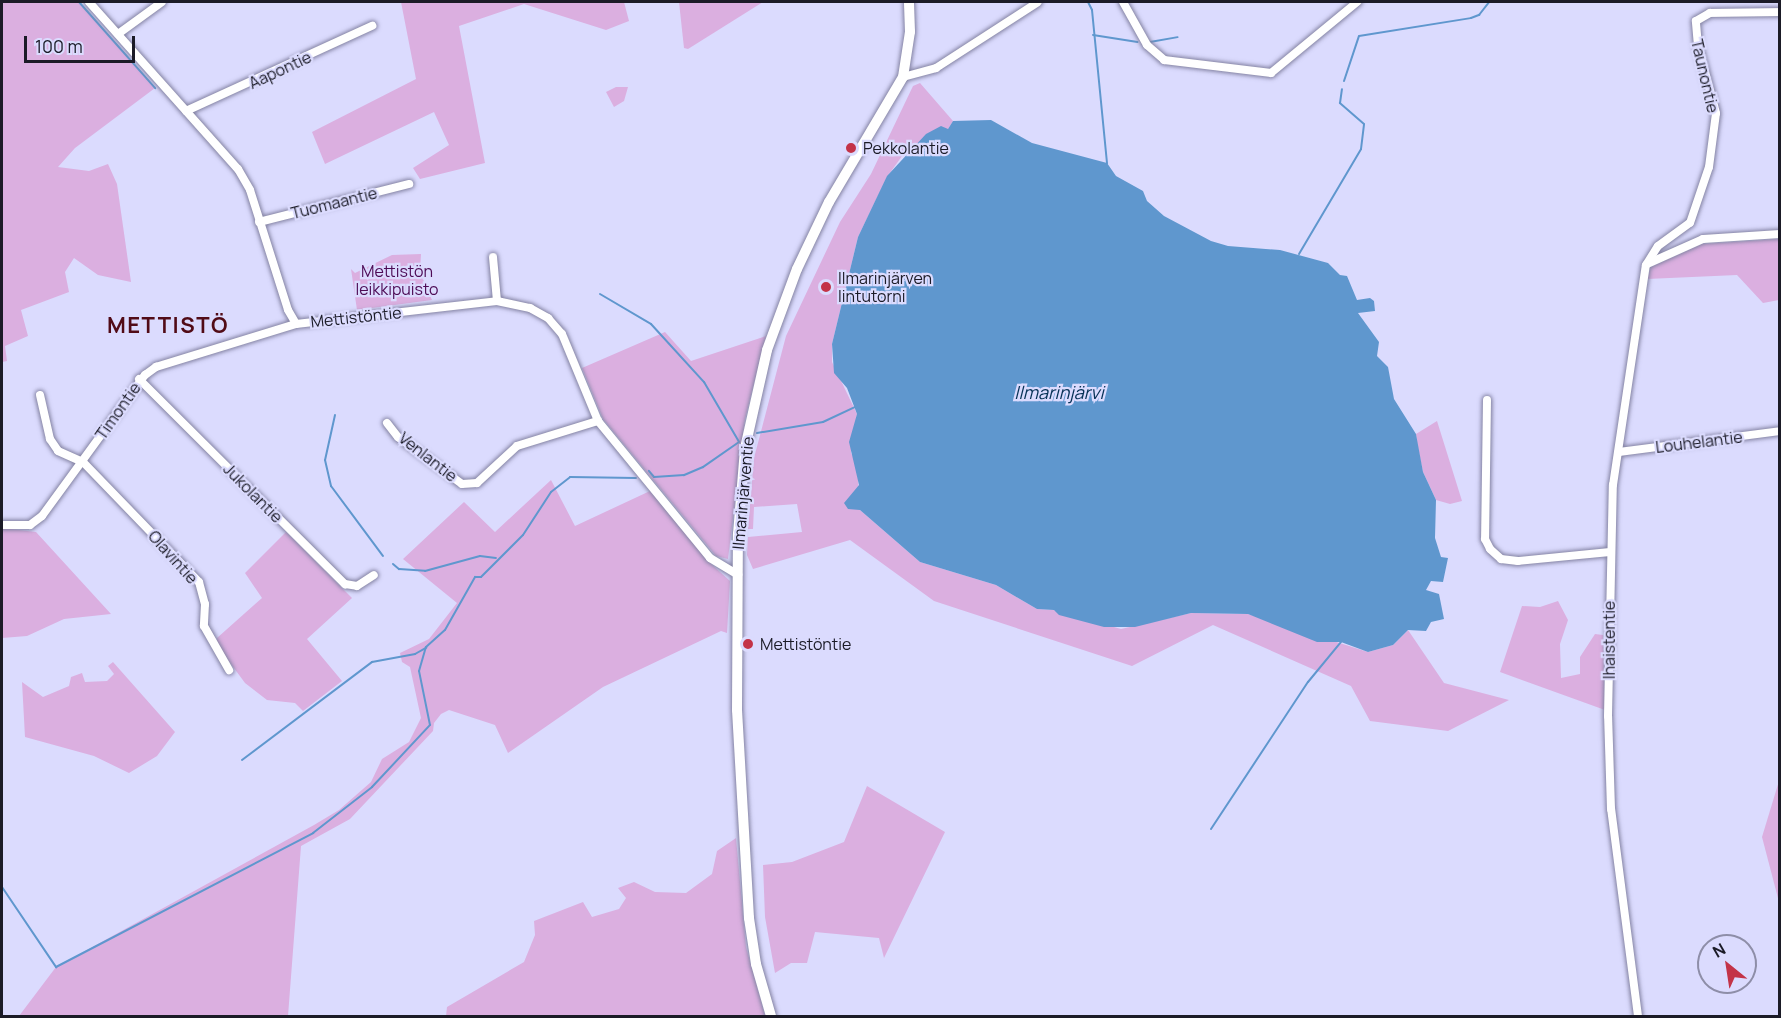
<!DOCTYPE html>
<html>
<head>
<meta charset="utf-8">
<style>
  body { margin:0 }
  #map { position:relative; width:1781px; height:1018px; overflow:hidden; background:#dbdbfe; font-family:Manrope,sans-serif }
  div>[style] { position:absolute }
  .green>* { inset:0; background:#dbafe0 }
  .water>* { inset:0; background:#5f97ce }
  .stream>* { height:2px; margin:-1px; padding:0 1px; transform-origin:1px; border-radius:1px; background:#5f97ce }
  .roads { filter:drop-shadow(0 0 2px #8483a3) drop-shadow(0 0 2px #8483a3) }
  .minor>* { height:8px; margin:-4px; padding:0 4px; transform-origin:4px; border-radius:4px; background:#fff }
  .secondary>* { height:10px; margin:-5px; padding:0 5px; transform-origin:5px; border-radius:5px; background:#fff }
  .dots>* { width:16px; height:16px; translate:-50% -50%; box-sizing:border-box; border:3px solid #dbdbfe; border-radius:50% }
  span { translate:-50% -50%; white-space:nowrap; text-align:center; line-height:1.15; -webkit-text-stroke:4.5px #dbdbfe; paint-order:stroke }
  .street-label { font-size:16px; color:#1b1b27 }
  .poi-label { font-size:16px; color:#1b1b27 }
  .left { translate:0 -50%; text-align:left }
  .park-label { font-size:16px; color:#4d0b55 }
  .water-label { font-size:18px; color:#063156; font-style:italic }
  .district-label { font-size:22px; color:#510b17; font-weight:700; letter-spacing:1.5px }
  .frame { position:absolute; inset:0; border:3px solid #1b1b27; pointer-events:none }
  .north { position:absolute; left:1697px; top:934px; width:60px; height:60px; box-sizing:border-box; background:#dbdbfe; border:2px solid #8e8ea8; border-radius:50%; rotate:330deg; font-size:16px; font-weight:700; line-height:24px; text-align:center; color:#1b1b27 }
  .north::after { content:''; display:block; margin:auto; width:21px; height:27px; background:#c33348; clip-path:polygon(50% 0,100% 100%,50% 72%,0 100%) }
  .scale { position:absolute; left:24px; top:36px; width:111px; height:27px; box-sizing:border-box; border:3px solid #1b1b27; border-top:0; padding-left:8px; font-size:18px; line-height:21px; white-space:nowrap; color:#1b1b27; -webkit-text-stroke:4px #dbdbfe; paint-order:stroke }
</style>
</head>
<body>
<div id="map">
  <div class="green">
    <i style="clip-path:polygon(2px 2px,79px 2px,155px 88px,75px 148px,58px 167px,89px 171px,108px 164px,117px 184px,131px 282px,98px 275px,74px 258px,65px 272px,69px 292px,21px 310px,28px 336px,5px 346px,7px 361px,2px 362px)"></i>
    <i style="clip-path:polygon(401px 2px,624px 2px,629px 21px,606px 30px,524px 4px,459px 26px,485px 163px,420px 179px,413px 168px,449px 145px,434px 112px,325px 164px,312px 132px,416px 79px)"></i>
    <i style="clip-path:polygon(679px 2px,763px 2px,688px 49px,684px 48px)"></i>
    <i style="clip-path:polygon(920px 83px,953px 121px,948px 129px,902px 156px,887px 177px,858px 237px,832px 344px,832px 362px,857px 414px,851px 453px,857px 464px,860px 510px,920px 562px,996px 585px,1037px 609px,1054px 610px,1121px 629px,1191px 613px,1248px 614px,1368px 652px,1393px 645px,1408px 630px,1444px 683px,1509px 700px,1448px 731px,1370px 721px,1351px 686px,1213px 625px,1132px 666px,934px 601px,850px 540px,753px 569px,747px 555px,748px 537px,802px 532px,797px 504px,754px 507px,753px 529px,748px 529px,754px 458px,786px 336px,840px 222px,871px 174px,913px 86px)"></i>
    <i style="clip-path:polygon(616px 87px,628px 87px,624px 101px,614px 107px,606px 92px)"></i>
    <i style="clip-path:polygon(1779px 239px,1779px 300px,1763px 303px,1737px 275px,1647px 279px,1651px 267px,1702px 244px)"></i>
    <i style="clip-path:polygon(421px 254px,420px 272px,432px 300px,357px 310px,351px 269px,355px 273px,392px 255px)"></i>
    <i style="clip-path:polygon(665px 332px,691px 361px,766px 336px,745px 419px,728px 559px,716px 556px,603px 419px,582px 368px)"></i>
    <i style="clip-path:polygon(1437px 421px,1462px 501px,1450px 504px,1436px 500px,1423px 472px,1417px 443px,1416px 434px)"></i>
    <i style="clip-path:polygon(551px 480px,575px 526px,650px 491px,709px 562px,730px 581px,727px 633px,721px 631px,603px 687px,508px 753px,495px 725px,449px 710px,441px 714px,434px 723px,433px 731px,350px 819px,301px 846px,288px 1016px,19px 1016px,56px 967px,314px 825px,339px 810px,371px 782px,382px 759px,409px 742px,421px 718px,410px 667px,402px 662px,400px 653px,429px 639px,457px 603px,403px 559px,464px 502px,495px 532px)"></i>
    <i style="clip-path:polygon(2px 528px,36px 532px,111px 614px,64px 619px,27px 636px,2px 638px)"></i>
    <i style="clip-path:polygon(286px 532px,352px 598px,307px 639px,342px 681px,303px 711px,295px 703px,267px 700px,245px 683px,217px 645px,217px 638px,262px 598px,245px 573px)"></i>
    <i style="clip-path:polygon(1558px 601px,1568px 620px,1560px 644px,1561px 678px,1580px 674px,1580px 657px,1595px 634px,1603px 635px,1605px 710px,1500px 672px,1522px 606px,1540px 607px)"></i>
    <i style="clip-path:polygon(113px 662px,175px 732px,157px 756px,129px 773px,94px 756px,25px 737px,22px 682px,43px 697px,69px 686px,71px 677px,82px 673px,85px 682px,107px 681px,114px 674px,108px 666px)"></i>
    <i style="clip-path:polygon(1779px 781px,1779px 902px,1762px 837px)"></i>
    <i style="clip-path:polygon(867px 786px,945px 832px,884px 958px,879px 938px,815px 932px,807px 963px,791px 963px,775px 973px,765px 917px,763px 865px,792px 862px,844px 842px)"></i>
    <i style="clip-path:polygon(736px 838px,746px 947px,765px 1016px,446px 1016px,447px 1007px,524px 962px,535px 935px,534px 921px,583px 902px,592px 917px,619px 909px,626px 898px,618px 888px,634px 882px,655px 892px,686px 893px,712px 874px,717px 851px)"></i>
  </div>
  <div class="water">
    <i style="clip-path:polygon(991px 120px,1032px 143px,1107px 163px,1116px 176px,1143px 191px,1147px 201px,1164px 216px,1211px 241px,1228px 246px,1280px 250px,1328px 263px,1340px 275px,1347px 276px,1357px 300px,1370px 298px,1374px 301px,1375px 311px,1358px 313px,1379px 342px,1377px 356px,1388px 367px,1394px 399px,1416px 434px,1423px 472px,1436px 500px,1435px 538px,1441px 557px,1448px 558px,1443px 582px,1431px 581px,1426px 590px,1439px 594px,1444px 619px,1431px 622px,1426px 631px,1408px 630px,1393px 645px,1368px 652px,1341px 642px,1317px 642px,1248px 614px,1191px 613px,1135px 627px,1104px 627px,1059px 615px,1054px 610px,1037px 609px,996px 585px,920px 562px,860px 510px,848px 509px,844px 503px,859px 485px,849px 442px,857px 414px,847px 388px,834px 373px,832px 344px,858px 237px,887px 176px,926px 134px,941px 126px,948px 129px,953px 121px)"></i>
  </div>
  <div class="stream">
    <i style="left:79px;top:2px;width:115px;rotate:48.5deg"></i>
    <i style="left:1088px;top:2px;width:9px;rotate:63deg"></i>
    <i style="left:1092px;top:10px;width:154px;rotate:84.4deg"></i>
    <i style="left:1093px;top:35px;width:45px;rotate:9deg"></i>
    <i style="left:1150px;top:42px;width:28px;rotate:-10deg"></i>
    <i style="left:1344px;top:81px;width:47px;rotate:-71.6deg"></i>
    <i style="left:1359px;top:36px;width:113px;rotate:-9.1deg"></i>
    <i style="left:1471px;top:18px;width:9px;rotate:-21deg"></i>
    <i style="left:1479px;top:15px;width:16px;rotate:-52deg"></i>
    <i style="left:1299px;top:254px;width:122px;rotate:-59.4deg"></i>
    <i style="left:1361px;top:149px;width:25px;rotate:-83deg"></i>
    <i style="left:1364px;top:124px;width:32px;rotate:-139deg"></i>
    <i style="left:1340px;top:103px;width:14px;rotate:-82deg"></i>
    <i style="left:600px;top:294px;width:59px;rotate:30.5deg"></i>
    <i style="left:651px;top:324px;width:79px;rotate:47.6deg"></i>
    <i style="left:704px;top:382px;width:69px;rotate:59.7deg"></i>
    <i style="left:739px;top:442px;width:44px;rotate:145.2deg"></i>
    <i style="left:703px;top:467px;width:21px;rotate:157deg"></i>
    <i style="left:684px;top:475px;width:30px;rotate:176deg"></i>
    <i style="left:654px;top:477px;width:8px;rotate:-130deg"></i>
    <i style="left:335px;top:415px;width:46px;rotate:102.5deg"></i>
    <i style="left:325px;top:460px;width:27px;rotate:77deg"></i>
    <i style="left:331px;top:486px;width:87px;rotate:53.4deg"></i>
    <i style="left:757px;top:433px;width:67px;rotate:-9.5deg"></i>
    <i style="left:823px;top:422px;width:35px;rotate:-25deg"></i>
    <i style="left:393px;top:564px;width:8px;rotate:40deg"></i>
    <i style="left:399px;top:569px;width:26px;rotate:4deg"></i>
    <i style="left:425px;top:571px;width:57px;rotate:-15.3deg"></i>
    <i style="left:480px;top:556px;width:16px;rotate:7deg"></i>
    <i style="left:242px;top:760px;width:163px;rotate:-37deg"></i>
    <i style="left:372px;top:662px;width:44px;rotate:-10.5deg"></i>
    <i style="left:415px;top:654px;width:13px;rotate:-29deg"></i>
    <i style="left:1211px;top:829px;width:176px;rotate:-56.6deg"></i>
    <i style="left:1308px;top:682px;width:52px;rotate:-50.5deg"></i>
    <i style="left:2px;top:887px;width:97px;rotate:56deg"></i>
    <i style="left:56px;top:967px;width:290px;rotate:-27.5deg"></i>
    <i style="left:313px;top:833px;width:75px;rotate:-37.9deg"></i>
    <i style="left:372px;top:787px;width:85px;rotate:-46.9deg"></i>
    <i style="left:430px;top:725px;width:55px;rotate:-101.5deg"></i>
    <i style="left:419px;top:671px;width:25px;rotate:-74deg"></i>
    <i style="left:426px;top:647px;width:25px;rotate:-42deg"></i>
    <i style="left:445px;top:630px;width:61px;rotate:-60.5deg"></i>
    <i style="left:475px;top:577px;width:6px"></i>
    <i style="left:481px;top:577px;width:59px;rotate:-45deg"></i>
    <i style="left:523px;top:535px;width:51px;rotate:-56.9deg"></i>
    <i style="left:551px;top:492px;width:24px;rotate:-38deg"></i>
    <i style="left:570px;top:477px;width:66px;rotate:0.9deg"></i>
  </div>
  <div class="roads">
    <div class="minor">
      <i style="left:89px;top:2px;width:224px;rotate:48.3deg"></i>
      <i style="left:238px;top:169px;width:24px;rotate:60deg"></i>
      <i style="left:250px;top:190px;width:126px;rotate:72.4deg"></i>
      <i style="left:288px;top:310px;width:16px;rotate:60deg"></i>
      <i style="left:296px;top:324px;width:202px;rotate:-6.5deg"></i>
      <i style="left:497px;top:301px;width:34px;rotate:12deg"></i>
      <i style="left:530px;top:308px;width:21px;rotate:29deg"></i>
      <i style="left:548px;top:318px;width:21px;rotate:49deg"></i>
      <i style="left:562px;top:334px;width:94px;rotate:67.5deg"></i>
      <i style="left:598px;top:421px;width:177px;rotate:50.7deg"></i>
      <i style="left:710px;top:558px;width:33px;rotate:31deg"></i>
      <i style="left:1123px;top:2px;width:49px;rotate:60.8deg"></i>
      <i style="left:1147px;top:45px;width:23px;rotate:41deg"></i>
      <i style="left:1164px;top:60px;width:108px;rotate:6.9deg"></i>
      <i style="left:1271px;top:73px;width:112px;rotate:-39.5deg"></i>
      <i style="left:118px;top:34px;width:54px;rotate:-36deg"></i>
      <i style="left:903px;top:77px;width:34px;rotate:-15deg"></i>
      <i style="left:936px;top:68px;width:121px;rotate:-32.9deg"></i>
      <i style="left:186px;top:111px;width:205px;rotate:-24.6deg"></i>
      <i style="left:259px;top:222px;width:155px;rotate:-14.2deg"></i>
      <i style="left:493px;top:257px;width:44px;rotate:84.8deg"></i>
      <i style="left:1647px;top:264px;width:61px;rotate:-24.1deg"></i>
      <i style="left:1703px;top:239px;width:77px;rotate:-3.7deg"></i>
      <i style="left:139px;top:379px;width:291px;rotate:44.9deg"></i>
      <i style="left:345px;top:584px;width:12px;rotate:9deg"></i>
      <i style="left:357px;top:586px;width:20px;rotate:-33deg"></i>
      <i style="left:40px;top:395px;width:45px;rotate:77.2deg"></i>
      <i style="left:50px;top:439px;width:14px;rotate:56deg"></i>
      <i style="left:58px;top:451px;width:27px;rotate:24deg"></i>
      <i style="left:83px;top:462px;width:167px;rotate:46deg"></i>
      <i style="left:199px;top:582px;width:23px;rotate:75deg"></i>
      <i style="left:205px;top:604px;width:22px;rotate:93deg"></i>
      <i style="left:204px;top:626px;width:51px;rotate:60.4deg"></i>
      <i style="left:1487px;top:400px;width:139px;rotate:90.8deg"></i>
      <i style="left:1485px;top:539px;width:11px;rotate:63deg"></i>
      <i style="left:1490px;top:549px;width:15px;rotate:42deg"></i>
      <i style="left:1501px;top:559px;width:17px;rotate:7deg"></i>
      <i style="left:1518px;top:561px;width:91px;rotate:-5.6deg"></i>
      <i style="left:387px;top:423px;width:18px;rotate:52deg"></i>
      <i style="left:398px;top:437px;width:79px;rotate:36.3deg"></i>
      <i style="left:462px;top:484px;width:15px;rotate:-4deg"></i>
      <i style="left:477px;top:483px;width:54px;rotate:-42.8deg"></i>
      <i style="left:517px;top:446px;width:85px;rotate:-17.2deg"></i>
      <i style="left:1619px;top:452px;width:162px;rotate:-7.4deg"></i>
      <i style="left:2px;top:525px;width:28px"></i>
      <i style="left:30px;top:525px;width:15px;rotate:-37deg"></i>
      <i style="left:42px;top:516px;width:175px;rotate:-53.9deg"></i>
      <i style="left:145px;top:375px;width:14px;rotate:-36deg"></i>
      <i style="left:156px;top:367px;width:146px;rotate:-17.1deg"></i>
      <i style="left:1638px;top:1016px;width:209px;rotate:-97.4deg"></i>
      <i style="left:1611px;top:809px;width:93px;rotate:-91.8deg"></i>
      <i style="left:1608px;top:716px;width:231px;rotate:-88.8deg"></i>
      <i style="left:1613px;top:485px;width:222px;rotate:-81.5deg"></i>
      <i style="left:1646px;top:265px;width:22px;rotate:-58deg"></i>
      <i style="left:1658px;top:246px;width:39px;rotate:-36deg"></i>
      <i style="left:1690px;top:223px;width:59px;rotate:-71.3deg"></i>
      <i style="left:1709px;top:167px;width:54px;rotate:-82.6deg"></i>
      <i style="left:1716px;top:113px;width:69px;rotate:-105deg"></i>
      <i style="left:1698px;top:46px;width:25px;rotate:-95deg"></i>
      <i style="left:1696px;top:21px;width:16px;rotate:-30deg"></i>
      <i style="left:1710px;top:13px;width:70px;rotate:-0.8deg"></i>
    </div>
    <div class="secondary">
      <i style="left:771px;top:1016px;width:54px;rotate:-106.1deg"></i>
      <i style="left:756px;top:964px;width:47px;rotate:-98.7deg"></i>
      <i style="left:749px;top:918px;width:208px;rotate:-93.3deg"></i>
      <i style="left:737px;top:710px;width:176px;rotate:-89.7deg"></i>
      <i style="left:738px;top:534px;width:86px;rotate:-85.3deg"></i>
      <i style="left:745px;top:448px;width:100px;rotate:-77.3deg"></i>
      <i style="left:767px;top:350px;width:86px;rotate:-69.7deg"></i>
      <i style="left:797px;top:269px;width:74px;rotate:-64.5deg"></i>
      <i style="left:829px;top:202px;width:145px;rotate:-59.4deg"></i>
      <i style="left:903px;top:77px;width:46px;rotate:-81.2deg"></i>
      <i style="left:910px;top:32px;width:30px;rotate:-92deg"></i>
    </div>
  </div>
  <div class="dots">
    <i style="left:851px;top:148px;background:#c33348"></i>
    <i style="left:826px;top:287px;background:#c33348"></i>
    <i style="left:748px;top:644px;background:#c33348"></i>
  </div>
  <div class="street-label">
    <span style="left:280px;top:70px;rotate:-25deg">Aapontie</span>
    <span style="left:1705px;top:76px;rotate:77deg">Taunontie</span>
    <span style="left:334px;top:203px;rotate:-14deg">Tuomaantie</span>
    <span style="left:356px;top:317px;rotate:-6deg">Mettistöntie</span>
    <span style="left:118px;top:411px;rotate:-55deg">Timontie</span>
    <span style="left:1699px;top:442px;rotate:-7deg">Louhelantie</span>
    <span style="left:428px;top:457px;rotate:38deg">Venlantie</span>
    <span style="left:253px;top:493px;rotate:45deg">Jukolantie</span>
    <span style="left:743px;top:493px;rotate:-85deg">Ilmarinjärventie</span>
    <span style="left:173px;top:557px;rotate:48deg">Olavintie</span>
    <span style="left:1609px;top:640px;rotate:-90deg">Ihaistentie</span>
  </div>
  <div class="poi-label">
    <span class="left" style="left:863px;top:148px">Pekkolantie</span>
    <span class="left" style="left:838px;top:287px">Ilmarinjärven<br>lintutorni</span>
    <span class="left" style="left:760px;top:644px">Mettistöntie</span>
  </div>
  <div class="park-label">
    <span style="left:397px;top:280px">Mettistön<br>leikkipuisto</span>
  </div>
  <div class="water-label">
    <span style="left:1059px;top:392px">Ilmarinjärvi</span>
  </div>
  <div class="district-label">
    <span style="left:168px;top:326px">METTISTÖ</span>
  </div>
  <div class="frame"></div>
  <div class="north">N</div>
  <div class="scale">100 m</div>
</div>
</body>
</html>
